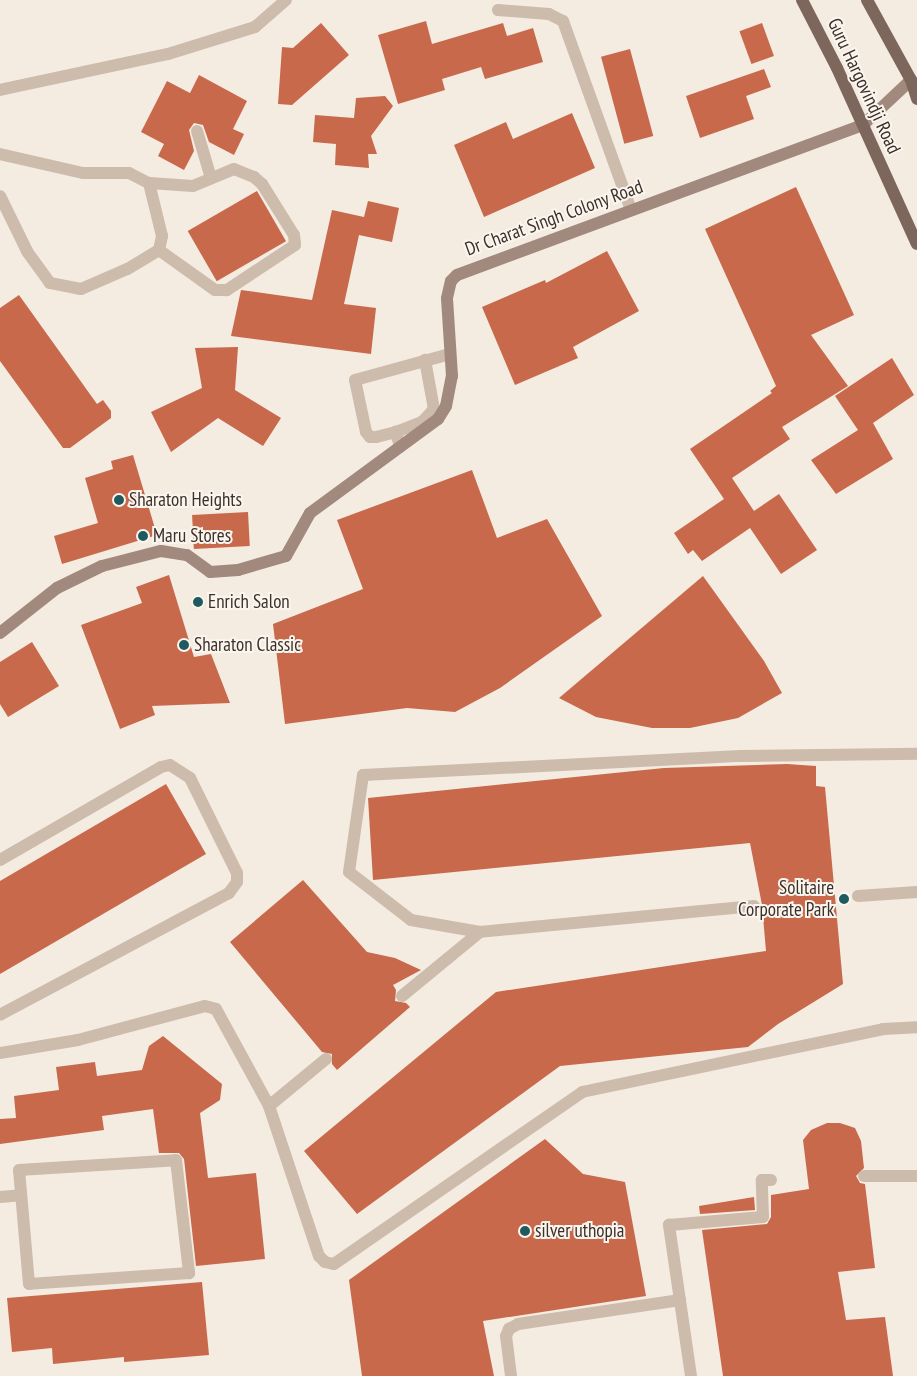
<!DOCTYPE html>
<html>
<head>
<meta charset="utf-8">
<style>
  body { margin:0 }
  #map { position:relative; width:917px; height:1376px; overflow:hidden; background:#f4ebe1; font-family:"PT Sans Narrow",sans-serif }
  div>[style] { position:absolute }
  .building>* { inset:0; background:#c8694b; transform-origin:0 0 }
  .lane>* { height:12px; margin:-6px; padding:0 6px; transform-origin:6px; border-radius:6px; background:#cdbbac }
  .street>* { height:12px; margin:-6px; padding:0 6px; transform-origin:6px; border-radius:6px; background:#cdbbac }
  .secondary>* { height:12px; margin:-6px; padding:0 6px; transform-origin:6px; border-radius:6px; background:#a18a7d }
  .primary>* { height:12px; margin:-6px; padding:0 6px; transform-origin:6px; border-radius:6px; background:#7d675c }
  .dots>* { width:14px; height:14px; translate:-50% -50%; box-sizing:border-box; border:2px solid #fbf5ee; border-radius:50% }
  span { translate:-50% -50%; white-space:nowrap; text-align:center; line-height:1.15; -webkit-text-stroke:4px #fbf5ee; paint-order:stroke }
  .street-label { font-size:19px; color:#3b302b }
  .poi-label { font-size:19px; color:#3b302b }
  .left { translate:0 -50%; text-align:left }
  .right { translate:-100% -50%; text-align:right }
</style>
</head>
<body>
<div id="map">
  <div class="building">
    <i style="clip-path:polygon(426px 21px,432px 44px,503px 23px,507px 36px,533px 28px,543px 62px,485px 79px,481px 67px,442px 79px,445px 90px,398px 104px,378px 35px)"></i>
    <i style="clip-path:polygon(321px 23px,349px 55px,292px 105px,278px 104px,282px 47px,293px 48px)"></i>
    <i style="left:762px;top:23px;width:35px;height:24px;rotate:70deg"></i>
    <i style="left:630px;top:49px;width:90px;height:30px;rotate:75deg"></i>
    <i style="clip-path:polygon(764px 69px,771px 87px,746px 96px,754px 119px,700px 138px,686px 96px)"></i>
    <i style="clip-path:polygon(199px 75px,247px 101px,233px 129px,244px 134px,234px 155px,209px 142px,203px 125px,194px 123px,189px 130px,194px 151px,184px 170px,158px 156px,164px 144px,141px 132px,167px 81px,190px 93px)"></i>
    <i style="clip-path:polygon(385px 96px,393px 106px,371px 136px,377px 154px,368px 154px,369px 168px,335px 165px,336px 144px,313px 142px,315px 115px,354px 118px,356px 98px)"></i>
    <i style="clip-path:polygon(572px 113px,595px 168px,484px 217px,454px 145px,506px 122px,513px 139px)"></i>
    <i style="clip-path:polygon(796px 187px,854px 315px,811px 335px,848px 386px,782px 427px,790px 439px,732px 478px,754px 511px,779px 494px,817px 550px,781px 574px,750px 528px,702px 561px,693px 550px,688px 554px,674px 533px,724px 499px,690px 449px,772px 393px,770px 391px,776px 386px,705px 229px)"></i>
    <i style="left:257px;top:191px;width:58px;height:80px;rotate:60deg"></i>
    <i style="clip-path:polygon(368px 201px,399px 208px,392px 242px,359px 235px,344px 304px,376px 308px,371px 354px,231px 336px,241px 290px,312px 300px,332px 210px,364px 217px)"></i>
    <i style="clip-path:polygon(607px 251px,639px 311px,573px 347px,578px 358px,515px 385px,482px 307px,545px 280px,546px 283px)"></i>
    <i style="clip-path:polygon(19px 295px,97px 404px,103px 400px,111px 411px,111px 418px,70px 448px,63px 448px,0 361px,0 308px)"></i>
    <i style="clip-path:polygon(238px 347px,235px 390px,281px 418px,263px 446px,218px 418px,171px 452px,151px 412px,202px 388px,195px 348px)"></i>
    <i style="clip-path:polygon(892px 358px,914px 395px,873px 423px,893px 459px,836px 494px,811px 460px,858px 430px,835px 396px)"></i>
    <i style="clip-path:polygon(133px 455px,157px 535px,62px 564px,54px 536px,98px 523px,85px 478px,113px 469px,111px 461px)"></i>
    <i style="clip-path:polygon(472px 470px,497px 538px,547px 519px,602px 616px,500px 688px,455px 712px,407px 708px,285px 724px,273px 624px,363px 589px,337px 520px)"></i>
    <i style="left:248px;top:512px;width:34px;height:56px;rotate:87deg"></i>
    <i style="clip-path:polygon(169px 575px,194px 657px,211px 654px,230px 703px,152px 706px,155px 715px,120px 729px,81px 625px,142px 603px,136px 587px)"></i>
    <i style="clip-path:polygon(703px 576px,764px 661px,782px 693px,738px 718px,690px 728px,652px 728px,596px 717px,559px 698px)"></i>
    <i style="clip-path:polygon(32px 642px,59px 686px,8px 717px,0 704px,0 662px)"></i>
    <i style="clip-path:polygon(787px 764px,816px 766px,816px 786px,825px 787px,843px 984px,778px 1024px,748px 1047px,560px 1066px,357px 1214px,304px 1151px,496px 992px,766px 951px,762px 905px,750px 843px,373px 880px,368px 798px,664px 768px)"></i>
    <i style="clip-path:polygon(166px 784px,206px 854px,0 974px,0 881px)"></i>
    <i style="clip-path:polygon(303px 880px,367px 952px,395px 958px,421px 970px,393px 985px,396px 990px,395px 1001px,406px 1003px,410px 1007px,337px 1070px,332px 1064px,332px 1054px,322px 1052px,230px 942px)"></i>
    <i style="clip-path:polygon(163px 1036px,222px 1084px,220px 1100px,200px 1113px,208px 1178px,256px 1173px,265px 1259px,196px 1266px,184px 1159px,179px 1153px,159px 1153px,153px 1109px,102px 1116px,104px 1130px,0 1144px,0 1119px,16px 1118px,14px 1096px,59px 1090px,56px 1067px,95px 1062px,97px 1076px,142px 1070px,149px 1046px)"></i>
    <i style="clip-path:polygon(827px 1123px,840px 1123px,855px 1128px,861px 1141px,864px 1168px,856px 1176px,860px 1183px,865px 1184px,875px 1268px,838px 1272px,846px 1320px,885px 1317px,893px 1376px,723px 1376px,702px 1230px,767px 1224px,771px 1217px,771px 1195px,809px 1189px,803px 1140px,811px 1130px)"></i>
    <i style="clip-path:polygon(545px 1139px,583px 1174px,625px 1182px,646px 1296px,483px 1321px,494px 1376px,362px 1376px,349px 1280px)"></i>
    <i style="clip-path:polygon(754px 1197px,755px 1210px,700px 1214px,699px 1206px)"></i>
    <i style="clip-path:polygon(202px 1282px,209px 1355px,124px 1362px,124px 1357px,53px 1364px,52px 1348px,12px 1352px,7px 1298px)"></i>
  </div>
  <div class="lane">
    <i style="left:0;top:90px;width:172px;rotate:-12.1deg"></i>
    <i style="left:168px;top:54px;width:91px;rotate:-17.2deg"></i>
    <i style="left:255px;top:27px;width:41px;rotate:-41.1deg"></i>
    <i style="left:0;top:860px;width:186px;rotate:-30deg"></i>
    <i style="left:161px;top:767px;width:9px;rotate:-13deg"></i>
    <i style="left:170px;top:765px;width:24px;rotate:33deg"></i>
    <i style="left:190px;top:778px;width:106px;rotate:63.7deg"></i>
    <i style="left:237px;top:873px;width:9px;rotate:90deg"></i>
    <i style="left:237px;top:882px;width:14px;rotate:126deg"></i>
    <i style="left:229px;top:893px;width:259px;rotate:152deg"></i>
    <i style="left:858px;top:896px;width:59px;rotate:-3.9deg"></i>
    <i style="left:754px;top:906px;width:275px;rotate:174.6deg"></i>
    <i style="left:480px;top:932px;width:70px;rotate:-170.1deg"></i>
    <i style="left:411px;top:920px;width:78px;rotate:-142.3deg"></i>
    <i style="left:349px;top:872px;width:98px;rotate:-81.8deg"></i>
    <i style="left:363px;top:775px;width:378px;rotate:-2.9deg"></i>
    <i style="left:741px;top:756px;width:176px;rotate:-0.7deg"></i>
    <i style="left:402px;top:996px;width:101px;rotate:-39.4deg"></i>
    <i style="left:0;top:1053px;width:79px;rotate:-9.5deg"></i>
    <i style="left:78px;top:1040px;width:131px;rotate:-15deg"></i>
    <i style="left:205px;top:1006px;width:11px;rotate:15deg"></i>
    <i style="left:216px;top:1009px;width:111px;rotate:61.3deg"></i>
    <i style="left:269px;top:1106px;width:158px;rotate:71.6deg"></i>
    <i style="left:319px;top:1256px;width:8px;rotate:45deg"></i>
    <i style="left:325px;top:1262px;width:9px;rotate:13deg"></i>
    <i style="left:334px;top:1264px;width:302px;rotate:-34.7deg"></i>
    <i style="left:582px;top:1092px;width:308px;rotate:-11.8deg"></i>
    <i style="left:883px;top:1029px;width:34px;rotate:-3deg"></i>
    <i style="left:269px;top:1106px;width:74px;rotate:-39.5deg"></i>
    <i style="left:176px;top:1160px;width:114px;rotate:83.4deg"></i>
    <i style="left:189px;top:1273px;width:160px;rotate:176.1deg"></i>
    <i style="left:29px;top:1284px;width:114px;rotate:-95deg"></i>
    <i style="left:19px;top:1170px;width:157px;rotate:-3.6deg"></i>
    <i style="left:864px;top:1176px;width:53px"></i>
    <i style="left:0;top:1197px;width:21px;rotate:-5deg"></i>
    <i style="left:511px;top:1376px;width:40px;rotate:-97.1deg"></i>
    <i style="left:506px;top:1336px;width:8px;rotate:-67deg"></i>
    <i style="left:509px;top:1329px;width:10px;rotate:-29deg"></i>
    <i style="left:518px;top:1324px;width:164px;rotate:-8.4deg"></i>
    <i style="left:691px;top:1376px;width:153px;rotate:-98.3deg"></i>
    <i style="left:669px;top:1225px;width:94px;rotate:-4.9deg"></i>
    <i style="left:763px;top:1217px;width:37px;rotate:-92deg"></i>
    <i style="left:762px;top:1180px;width:9px"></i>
  </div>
  <div class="street">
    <i style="left:498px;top:10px;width:51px;rotate:4.5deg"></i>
    <i style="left:549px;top:14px;width:16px;rotate:27deg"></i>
    <i style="left:563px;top:21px;width:201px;rotate:70.2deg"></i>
    <i style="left:197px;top:131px;width:49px;rotate:73.4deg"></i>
    <i style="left:0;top:154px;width:85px;rotate:12.9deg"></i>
    <i style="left:83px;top:173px;width:46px"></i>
    <i style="left:129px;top:173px;width:22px;rotate:27deg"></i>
    <i style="left:149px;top:183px;width:55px;rotate:76.2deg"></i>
    <i style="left:162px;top:236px;width:14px;rotate:102deg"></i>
    <i style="left:159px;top:250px;width:37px;rotate:149deg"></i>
    <i style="left:127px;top:269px;width:50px;rotate:156.5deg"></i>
    <i style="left:81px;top:289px;width:32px;rotate:-169deg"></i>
    <i style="left:50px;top:283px;width:39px;rotate:-126deg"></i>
    <i style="left:27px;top:251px;width:61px;rotate:-116.1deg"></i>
    <i style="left:149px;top:183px;width:44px;rotate:3.9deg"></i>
    <i style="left:193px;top:186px;width:44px;rotate:-22.5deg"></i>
    <i style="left:234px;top:169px;width:22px;rotate:22deg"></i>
    <i style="left:254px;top:177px;width:11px;rotate:41deg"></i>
    <i style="left:262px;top:184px;width:60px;rotate:57.9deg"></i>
    <i style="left:294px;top:235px;width:10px;rotate:84deg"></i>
    <i style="left:295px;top:245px;width:82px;rotate:146.5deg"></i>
    <i style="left:227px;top:290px;width:12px;rotate:180deg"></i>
    <i style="left:215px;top:290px;width:69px;rotate:-144.5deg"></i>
    <i style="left:396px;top:432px;width:28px;rotate:-21deg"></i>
    <i style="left:422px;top:422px;width:18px;rotate:-47deg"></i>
    <i style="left:434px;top:409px;width:50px;rotate:-100.4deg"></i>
    <i style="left:400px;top:447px;width:16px;rotate:-105deg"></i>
    <i style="left:396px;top:432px;width:21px;rotate:166deg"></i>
    <i style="left:376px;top:437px;width:6px;rotate:180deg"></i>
    <i style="left:370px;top:437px;width:6px;rotate:-129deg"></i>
    <i style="left:366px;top:432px;width:53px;rotate:-101.9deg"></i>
    <i style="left:355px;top:380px;width:98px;rotate:-15.3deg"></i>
  </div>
  <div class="secondary">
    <i style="left:0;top:633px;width:73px;rotate:-38.3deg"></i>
    <i style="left:57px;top:588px;width:50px;rotate:-26.1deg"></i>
    <i style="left:102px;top:566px;width:61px;rotate:-14.3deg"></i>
    <i style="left:161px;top:551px;width:26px;rotate:9deg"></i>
    <i style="left:187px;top:555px;width:29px;rotate:36deg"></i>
    <i style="left:210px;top:572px;width:28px;rotate:-4deg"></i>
    <i style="left:238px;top:570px;width:50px;rotate:-16.3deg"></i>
    <i style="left:286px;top:556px;width:49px;rotate:-60.8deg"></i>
    <i style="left:310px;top:513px;width:159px;rotate:-36.3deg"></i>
    <i style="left:438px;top:419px;width:15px;rotate:-58deg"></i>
    <i style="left:446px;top:406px;width:31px;rotate:-79deg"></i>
    <i style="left:452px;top:376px;width:78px;rotate:-93.7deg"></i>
    <i style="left:447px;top:298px;width:17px;rotate:-77deg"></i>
    <i style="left:451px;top:281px;width:8px;rotate:-45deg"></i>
    <i style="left:457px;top:275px;width:433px;rotate:-20.3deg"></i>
    <i style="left:863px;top:125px;width:66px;rotate:-43.2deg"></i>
  </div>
  <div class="primary">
    <i style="left:802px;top:0;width:76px;rotate:62.8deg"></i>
    <i style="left:837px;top:68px;width:193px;rotate:65.6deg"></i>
    <i style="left:867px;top:0;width:91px;rotate:61.2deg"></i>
    <i style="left:911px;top:80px;width:20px;rotate:72deg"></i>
  </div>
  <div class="dots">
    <i style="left:119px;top:500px;background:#1f5a5e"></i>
    <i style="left:143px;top:536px;background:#1f5a5e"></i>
    <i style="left:198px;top:602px;background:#1f5a5e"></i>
    <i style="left:184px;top:645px;background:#1f5a5e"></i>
    <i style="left:844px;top:899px;background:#1f5a5e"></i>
    <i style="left:525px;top:1231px;background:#1f5a5e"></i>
  </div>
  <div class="street-label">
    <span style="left:864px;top:86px;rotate:65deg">Guru Hargovindji Road</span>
    <span style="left:554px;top:218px;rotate:-20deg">Dr Charat Singh Colony Road</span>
  </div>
  <div class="poi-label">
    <span class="left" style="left:129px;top:500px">Sharaton Heights</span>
    <span class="left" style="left:153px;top:536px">Maru Stores</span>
    <span class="left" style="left:208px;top:602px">Enrich Salon</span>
    <span class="left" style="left:194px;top:645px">Sharaton Classic</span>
    <span class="right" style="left:834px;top:899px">Solitaire<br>Corporate Park</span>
    <span class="left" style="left:535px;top:1231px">silver uthopia</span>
  </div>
</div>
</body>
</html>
